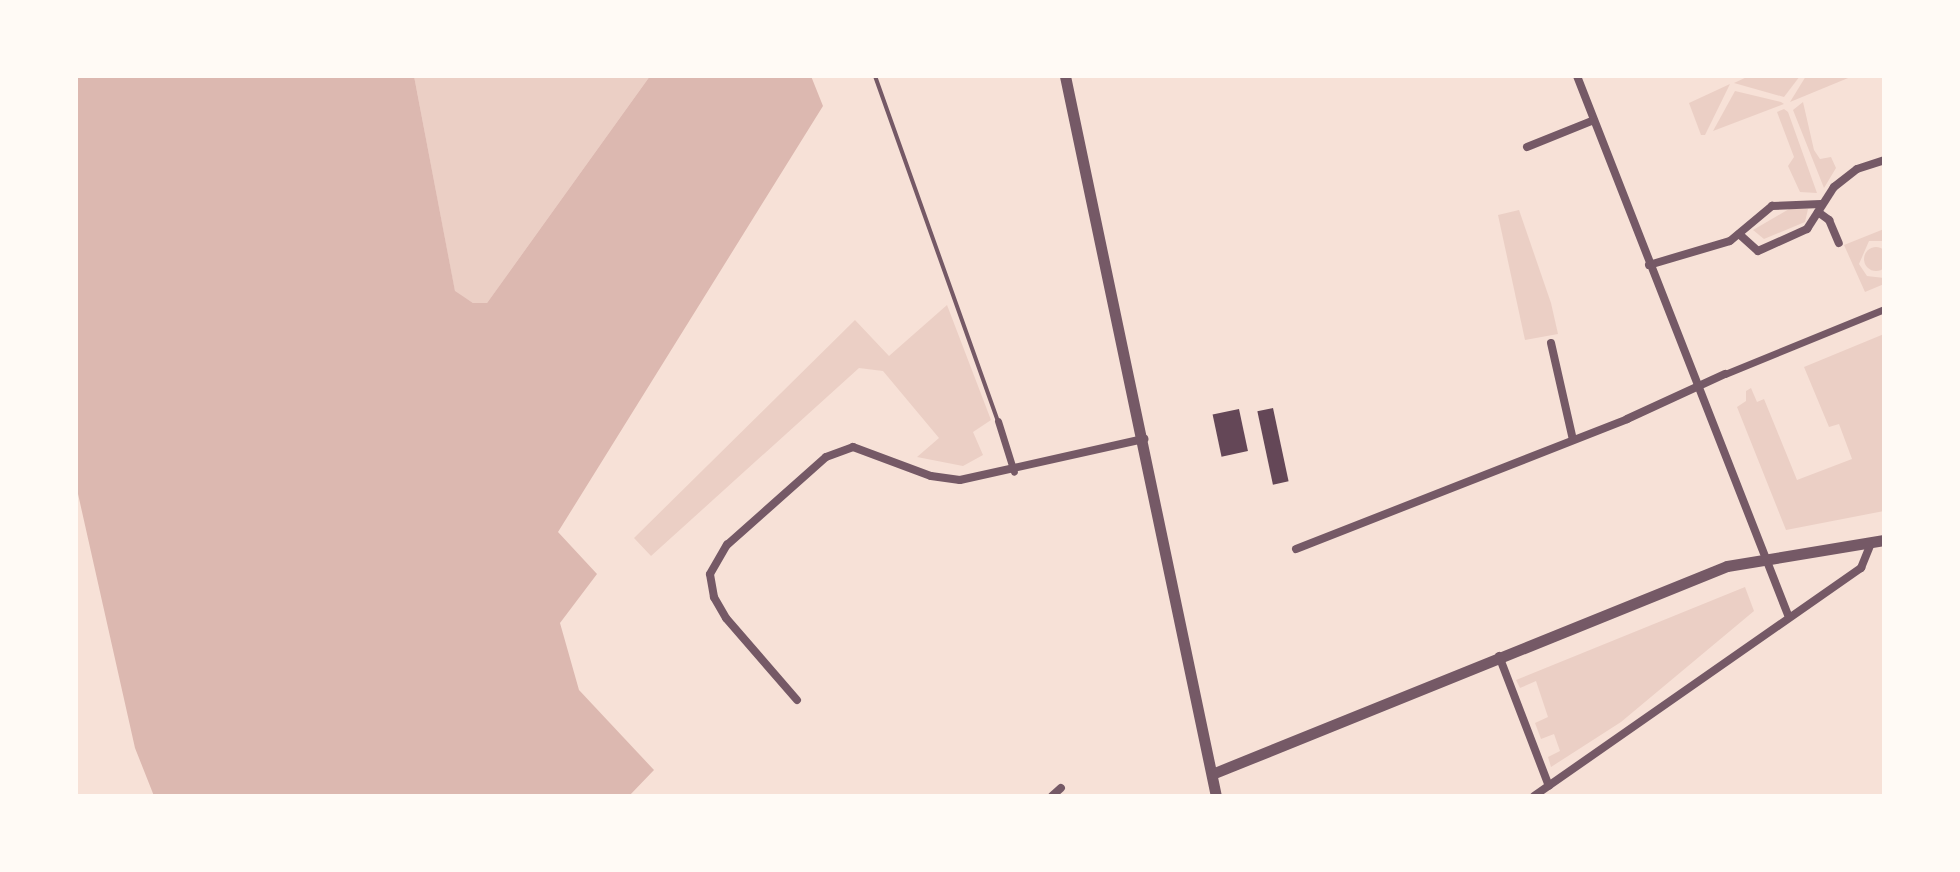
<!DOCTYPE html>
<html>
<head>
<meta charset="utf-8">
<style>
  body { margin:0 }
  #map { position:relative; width:1960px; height:872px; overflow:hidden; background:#f7e1d7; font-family:"Exo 2",sans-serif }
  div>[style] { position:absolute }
  .green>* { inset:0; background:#ebcfc5 }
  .round { border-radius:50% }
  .water>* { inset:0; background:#dcb8b0 }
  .building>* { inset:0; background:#644757; transform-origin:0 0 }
  .service>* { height:4px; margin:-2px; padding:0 2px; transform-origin:2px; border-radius:2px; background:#755966 }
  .pedestrian>* { height:7px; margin:-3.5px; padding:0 3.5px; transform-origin:3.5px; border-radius:3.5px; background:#755966 }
  .minor>* { height:8px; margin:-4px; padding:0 4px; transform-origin:4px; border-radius:4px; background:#755966 }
  .tertiary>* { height:11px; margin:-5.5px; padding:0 5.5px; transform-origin:5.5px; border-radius:5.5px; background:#755966 }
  span { translate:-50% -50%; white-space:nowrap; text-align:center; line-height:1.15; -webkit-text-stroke:6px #fffaf5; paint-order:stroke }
  .frame { position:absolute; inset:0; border:78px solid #fffaf5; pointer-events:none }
</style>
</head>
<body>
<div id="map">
  <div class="green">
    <i style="clip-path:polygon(414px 76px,650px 76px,487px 303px,473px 303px,455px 292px)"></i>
    <i style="clip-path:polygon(1749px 76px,1800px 76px,1784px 97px,1734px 83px)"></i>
    <i style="clip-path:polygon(1806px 76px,1853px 76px,1790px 102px)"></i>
    <i style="clip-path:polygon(1730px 84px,1705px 135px,1701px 135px,1689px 103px)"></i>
    <i style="clip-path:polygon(1735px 91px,1781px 102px,1784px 104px,1713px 131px)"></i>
    <i style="clip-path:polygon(1803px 102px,1814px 150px,1820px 159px,1831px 157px,1836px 168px,1824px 188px,1793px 110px)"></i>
    <i style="clip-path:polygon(1784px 109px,1788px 112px,1817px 193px,1800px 192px,1788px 166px,1794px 157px,1777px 112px)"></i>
    <i style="clip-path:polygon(1789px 209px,1808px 209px,1805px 222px,1764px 239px,1753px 230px)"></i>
    <i style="clip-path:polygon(1519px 210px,1551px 303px,1558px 334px,1525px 340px,1498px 215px)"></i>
    <i style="clip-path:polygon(1884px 229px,1884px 241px,1869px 241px,1859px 264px,1867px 276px,1884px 278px,1884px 284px,1865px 292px,1844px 245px)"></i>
    <i class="round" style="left:1864px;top:247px;width:24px;height:24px"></i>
    <i style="clip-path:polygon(947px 305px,991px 420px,973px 432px,983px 455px,963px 466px,917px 457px,939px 438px,883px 371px,859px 368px,651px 556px,634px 538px,855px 320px,889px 356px)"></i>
    <i style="clip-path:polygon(1884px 334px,1884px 511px,1786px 530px,1737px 407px,1746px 401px,1746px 391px,1751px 388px,1757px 402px,1764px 399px,1797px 480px,1852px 459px,1839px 424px,1829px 427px,1804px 367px)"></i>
    <i style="clip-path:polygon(1745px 587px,1754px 611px,1621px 722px,1551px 767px,1548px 757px,1560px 751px,1554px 734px,1541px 739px,1535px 723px,1548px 717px,1536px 681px,1520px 688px,1516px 680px)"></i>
  </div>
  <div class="water">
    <i style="clip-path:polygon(76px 76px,414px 76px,455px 291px,473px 303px,487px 303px,650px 76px,811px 76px,823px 106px,558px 532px,597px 574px,560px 623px,579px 690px,654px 770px,629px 796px,154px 796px,135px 748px,76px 485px)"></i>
  </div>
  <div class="building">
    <i style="left:1273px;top:408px;width:75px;height:16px;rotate:78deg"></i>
    <i style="left:1239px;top:409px;width:43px;height:27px;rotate:78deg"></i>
  </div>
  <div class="service">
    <i style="left:875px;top:76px;width:366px;rotate:70.4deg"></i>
  </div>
  <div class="pedestrian">
    <i style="left:1725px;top:374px;width:172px;rotate:-22.2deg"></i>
    <i style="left:998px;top:421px;width:53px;rotate:72.6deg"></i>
  </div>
  <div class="minor">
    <i style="left:1577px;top:76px;width:579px;rotate:68.62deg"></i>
    <i style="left:1527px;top:147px;width:72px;rotate:-21.9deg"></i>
    <i style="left:1818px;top:212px;width:14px;rotate:36deg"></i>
    <i style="left:1829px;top:220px;width:25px;rotate:67deg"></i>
    <i style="left:1739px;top:234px;width:25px;rotate:42deg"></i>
    <i style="left:1758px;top:251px;width:54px;rotate:-24.2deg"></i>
    <i style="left:1807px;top:229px;width:50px;rotate:-57.3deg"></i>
    <i style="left:1834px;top:187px;width:29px;rotate:-38deg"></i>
    <i style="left:1857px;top:169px;width:28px;rotate:-18deg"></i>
    <i style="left:1649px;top:265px;width:84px;rotate:-16.5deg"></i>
    <i style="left:1730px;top:241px;width:55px;rotate:-39.8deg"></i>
    <i style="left:1772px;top:206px;width:49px;rotate:-2.3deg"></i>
    <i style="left:1551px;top:343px;width:99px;rotate:77.2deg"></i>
    <i style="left:1296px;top:549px;width:356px;rotate:-21.4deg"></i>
    <i style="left:1627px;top:419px;width:108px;rotate:-24.7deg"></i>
    <i style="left:1499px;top:656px;width:139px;rotate:69deg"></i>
    <i style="left:797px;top:700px;width:108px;rotate:-130.9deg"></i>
    <i style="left:726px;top:618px;width:24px;rotate:-120deg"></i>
    <i style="left:714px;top:597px;width:23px;rotate:-100deg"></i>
    <i style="left:710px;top:574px;width:34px;rotate:-60deg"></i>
    <i style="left:727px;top:545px;width:132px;rotate:-41.6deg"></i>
    <i style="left:826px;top:457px;width:29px;rotate:-20deg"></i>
    <i style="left:853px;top:447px;width:83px;rotate:20.4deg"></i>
    <i style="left:931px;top:476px;width:29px;rotate:8deg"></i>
    <i style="left:960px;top:480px;width:189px;rotate:-12.6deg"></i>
    <i style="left:1052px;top:796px;width:12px;rotate:-42deg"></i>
    <i style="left:1534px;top:796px;width:399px;rotate:-34.9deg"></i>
    <i style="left:1861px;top:568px;width:27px;rotate:-68deg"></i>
  </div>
  <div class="tertiary">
    <i style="left:1065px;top:76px;width:736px;rotate:78.16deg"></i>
    <i style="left:1212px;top:774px;width:555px;rotate:-21.99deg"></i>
    <i style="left:1727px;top:566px;width:159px;rotate:-9.4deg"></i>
  </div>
  <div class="frame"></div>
</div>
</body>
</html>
